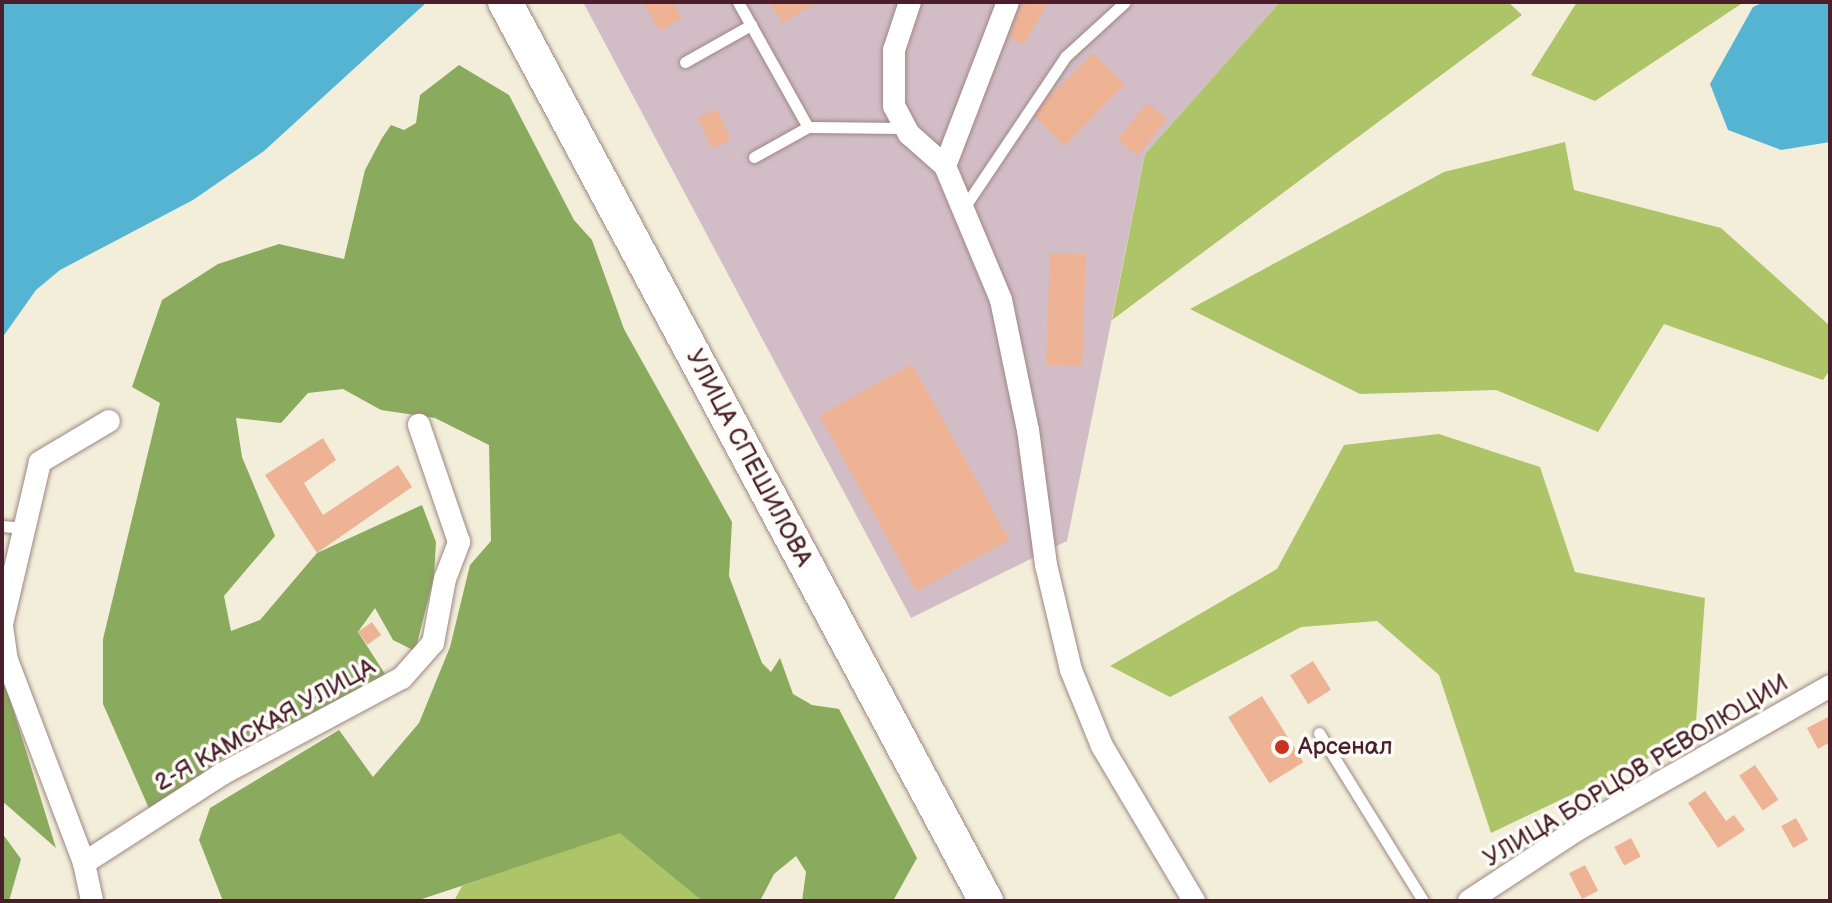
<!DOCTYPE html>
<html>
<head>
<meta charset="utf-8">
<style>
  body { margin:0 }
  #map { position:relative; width:1832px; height:903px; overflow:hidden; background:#f3eeda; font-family:"Balsamiq Sans",sans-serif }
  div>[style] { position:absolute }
  .industrial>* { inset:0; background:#d2bdc7 }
  .green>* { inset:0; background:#aec469 }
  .forest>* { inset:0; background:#8aaa5d }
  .water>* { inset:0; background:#54b4d2 }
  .building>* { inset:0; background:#eeb395; transform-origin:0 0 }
  .roads { filter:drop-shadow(0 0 2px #9e8682) drop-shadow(0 0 2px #9e8682) }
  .lane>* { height:11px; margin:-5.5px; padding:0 5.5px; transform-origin:5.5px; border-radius:5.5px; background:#fff }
  .street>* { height:22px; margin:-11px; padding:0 11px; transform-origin:11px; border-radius:11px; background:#fff }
  .primary>* { height:34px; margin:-17px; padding:0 17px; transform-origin:17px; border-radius:17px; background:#fff }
  .dots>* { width:22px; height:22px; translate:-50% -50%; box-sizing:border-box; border:4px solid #fdfcf7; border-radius:50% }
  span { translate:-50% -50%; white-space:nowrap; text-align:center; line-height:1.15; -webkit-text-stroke:7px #fdfcf7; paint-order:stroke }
  .street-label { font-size:24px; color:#4a1f2b }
  .poi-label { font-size:24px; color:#4a1f2b }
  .left { translate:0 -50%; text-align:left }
  .frame { position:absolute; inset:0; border:4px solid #4a1f2b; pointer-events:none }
</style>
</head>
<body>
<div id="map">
  <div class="industrial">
    <i style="clip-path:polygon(583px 2px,1280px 2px,1145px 154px,1067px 541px,911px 618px)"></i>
  </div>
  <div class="green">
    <i style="clip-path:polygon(1280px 2px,1508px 2px,1522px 15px,1112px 320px,1145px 154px)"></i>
    <i style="clip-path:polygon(1577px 2px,1744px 2px,1595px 101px,1531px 75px)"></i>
    <i style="clip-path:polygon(1565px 142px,1574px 190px,1721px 228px,1830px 326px,1830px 370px,1823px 380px,1664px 324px,1598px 432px,1496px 390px,1360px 394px,1190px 309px,1444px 172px)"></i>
    <i style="clip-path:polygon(1439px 434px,1540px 467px,1575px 572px,1705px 598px,1695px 736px,1491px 833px,1439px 675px,1377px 621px,1301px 627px,1170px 697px,1110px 666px,1277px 569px,1344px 445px)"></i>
    <i style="clip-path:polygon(620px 832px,702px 901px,454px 901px,462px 886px)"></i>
  </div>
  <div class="forest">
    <i style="clip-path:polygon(459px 65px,509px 95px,574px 220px,592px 240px,624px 329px,732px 522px,729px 576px,762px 663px,771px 672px,780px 658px,793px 694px,812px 705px,839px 709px,917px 858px,893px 901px,802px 901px,806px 872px,796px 856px,774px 874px,760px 901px,702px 901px,620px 833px,416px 901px,223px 901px,199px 840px,210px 808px,339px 730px,373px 777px,419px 723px,450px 647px,470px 565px,491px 541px,489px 445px,435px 418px,381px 410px,343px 389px,308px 393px,281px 423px,236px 418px,242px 457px,275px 536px,224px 596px,231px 631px,260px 620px,317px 553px,422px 505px,436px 542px,434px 577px,415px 651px,393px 640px,375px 608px,358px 632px,385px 674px,329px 710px,246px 740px,151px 813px,103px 704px,103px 639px,160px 403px,132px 387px,162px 300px,218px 264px,279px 244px,344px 259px,365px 170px,382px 138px,391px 125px,404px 130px,416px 123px,420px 95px)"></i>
    <i style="clip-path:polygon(2px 673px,56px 848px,2px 801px)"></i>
    <i style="clip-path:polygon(2px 833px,21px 859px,9px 901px,2px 901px)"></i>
  </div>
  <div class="water">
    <i style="clip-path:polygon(2px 2px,427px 2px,264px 151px,193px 200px,60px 270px,36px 290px,2px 338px)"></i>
    <i style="clip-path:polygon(1764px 2px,1830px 2px,1830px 142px,1781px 150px,1728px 130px,1710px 84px,1753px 7px)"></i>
  </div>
  <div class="building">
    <i style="clip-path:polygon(642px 2px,673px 2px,682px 18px,660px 31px)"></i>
    <i style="clip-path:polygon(769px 2px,817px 2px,783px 23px)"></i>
    <i style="clip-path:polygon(1022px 2px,1048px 2px,1024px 45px,1009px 37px)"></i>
    <i style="left:1093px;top:53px;width:45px;height:86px;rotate:45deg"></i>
    <i style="left:1147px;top:103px;width:26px;height:47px;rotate:39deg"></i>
    <i style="left:717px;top:109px;width:34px;height:21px;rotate:66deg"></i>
    <i style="left:1050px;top:253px;width:36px;height:112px;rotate:2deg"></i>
    <i style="left:912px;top:364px;width:201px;height:106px;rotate:61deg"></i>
    <i style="clip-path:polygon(323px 438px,336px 460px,304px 483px,323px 515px,398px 465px,412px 487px,317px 553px,265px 475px)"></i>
    <i style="left:372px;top:622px;width:16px;height:17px;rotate:55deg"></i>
    <i style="left:1313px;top:661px;width:34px;height:27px;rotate:58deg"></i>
    <i style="left:1262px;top:696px;width:78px;height:40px;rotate:58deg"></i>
    <i style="clip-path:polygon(1830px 716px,1830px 742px,1818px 749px,1807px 728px)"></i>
    <i style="left:1755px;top:765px;width:42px;height:19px;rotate:56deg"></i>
    <i style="clip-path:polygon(1705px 791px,1726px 821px,1734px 815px,1745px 830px,1718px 848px,1688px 803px)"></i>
    <i style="left:1796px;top:818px;width:25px;height:17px;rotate:61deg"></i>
    <i style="left:1631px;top:838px;width:21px;height:19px;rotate:62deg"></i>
    <i style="left:1585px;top:865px;width:29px;height:18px;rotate:63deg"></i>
  </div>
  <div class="roads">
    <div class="lane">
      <i style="left:738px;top:2px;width:143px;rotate:60.8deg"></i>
      <i style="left:808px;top:127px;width:97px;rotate:0.6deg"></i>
      <i style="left:685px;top:62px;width:76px;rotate:-29.3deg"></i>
      <i style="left:754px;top:157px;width:62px;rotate:-29.1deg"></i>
      <i style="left:963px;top:209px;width:184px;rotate:-56.1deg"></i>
      <i style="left:1066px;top:56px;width:79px;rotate:-42.4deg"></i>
      <i style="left:2px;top:526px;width:23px;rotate:5deg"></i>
      <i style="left:1319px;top:733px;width:198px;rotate:58.2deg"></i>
    </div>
    <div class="street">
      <i style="left:910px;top:2px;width:51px;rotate:108.4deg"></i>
      <i style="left:894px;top:50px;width:56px;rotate:90deg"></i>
      <i style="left:894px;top:106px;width:32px;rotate:62deg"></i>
      <i style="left:909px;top:134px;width:48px;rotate:41.6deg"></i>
      <i style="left:945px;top:166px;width:145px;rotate:67.3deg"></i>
      <i style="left:1001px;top:300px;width:133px;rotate:78.3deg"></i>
      <i style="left:1028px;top:430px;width:136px;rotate:82.4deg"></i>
      <i style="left:1046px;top:565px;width:108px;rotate:76.6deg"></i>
      <i style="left:1071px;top:670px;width:82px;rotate:67.8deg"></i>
      <i style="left:1102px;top:746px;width:180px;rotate:59.3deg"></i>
      <i style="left:945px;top:166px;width:176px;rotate:-69deg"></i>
      <i style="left:2px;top:624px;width:166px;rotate:-76.8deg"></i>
      <i style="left:40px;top:462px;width:80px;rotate:-30.7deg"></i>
      <i style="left:2px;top:626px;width:34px;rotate:82deg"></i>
      <i style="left:7px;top:660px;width:217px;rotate:69.2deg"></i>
      <i style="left:84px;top:863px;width:39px;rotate:78deg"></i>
      <i style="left:84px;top:863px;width:164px;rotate:-32.8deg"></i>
      <i style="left:222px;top:774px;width:204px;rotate:-28.1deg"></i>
      <i style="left:402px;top:678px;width:47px;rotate:-48.5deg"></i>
      <i style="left:433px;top:643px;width:65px;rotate:-79.4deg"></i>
      <i style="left:445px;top:579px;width:40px;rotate:-69deg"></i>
      <i style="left:459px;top:542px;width:124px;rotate:-108.9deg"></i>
      <i style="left:1469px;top:901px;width:127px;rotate:-33.4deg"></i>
      <i style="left:1575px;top:831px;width:293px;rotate:-29.6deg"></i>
    </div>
    <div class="primary">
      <i style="left:505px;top:2px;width:1020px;rotate:61.85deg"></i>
    </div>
  </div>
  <div class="dots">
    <i style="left:1282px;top:747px;background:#c8321e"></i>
  </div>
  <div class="street-label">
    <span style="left:749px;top:458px;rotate:62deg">УЛИЦА СПЕШИЛОВА</span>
    <span style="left:265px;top:725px;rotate:-29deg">2-Я КАМСКАЯ УЛИЦА</span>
    <span style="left:1636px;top:771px;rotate:-31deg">УЛИЦА БОРЦОВ РЕВОЛЮЦИИ</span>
  </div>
  <div class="poi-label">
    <span class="left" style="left:1298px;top:747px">Арсенал</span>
  </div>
  <div class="frame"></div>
</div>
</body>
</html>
